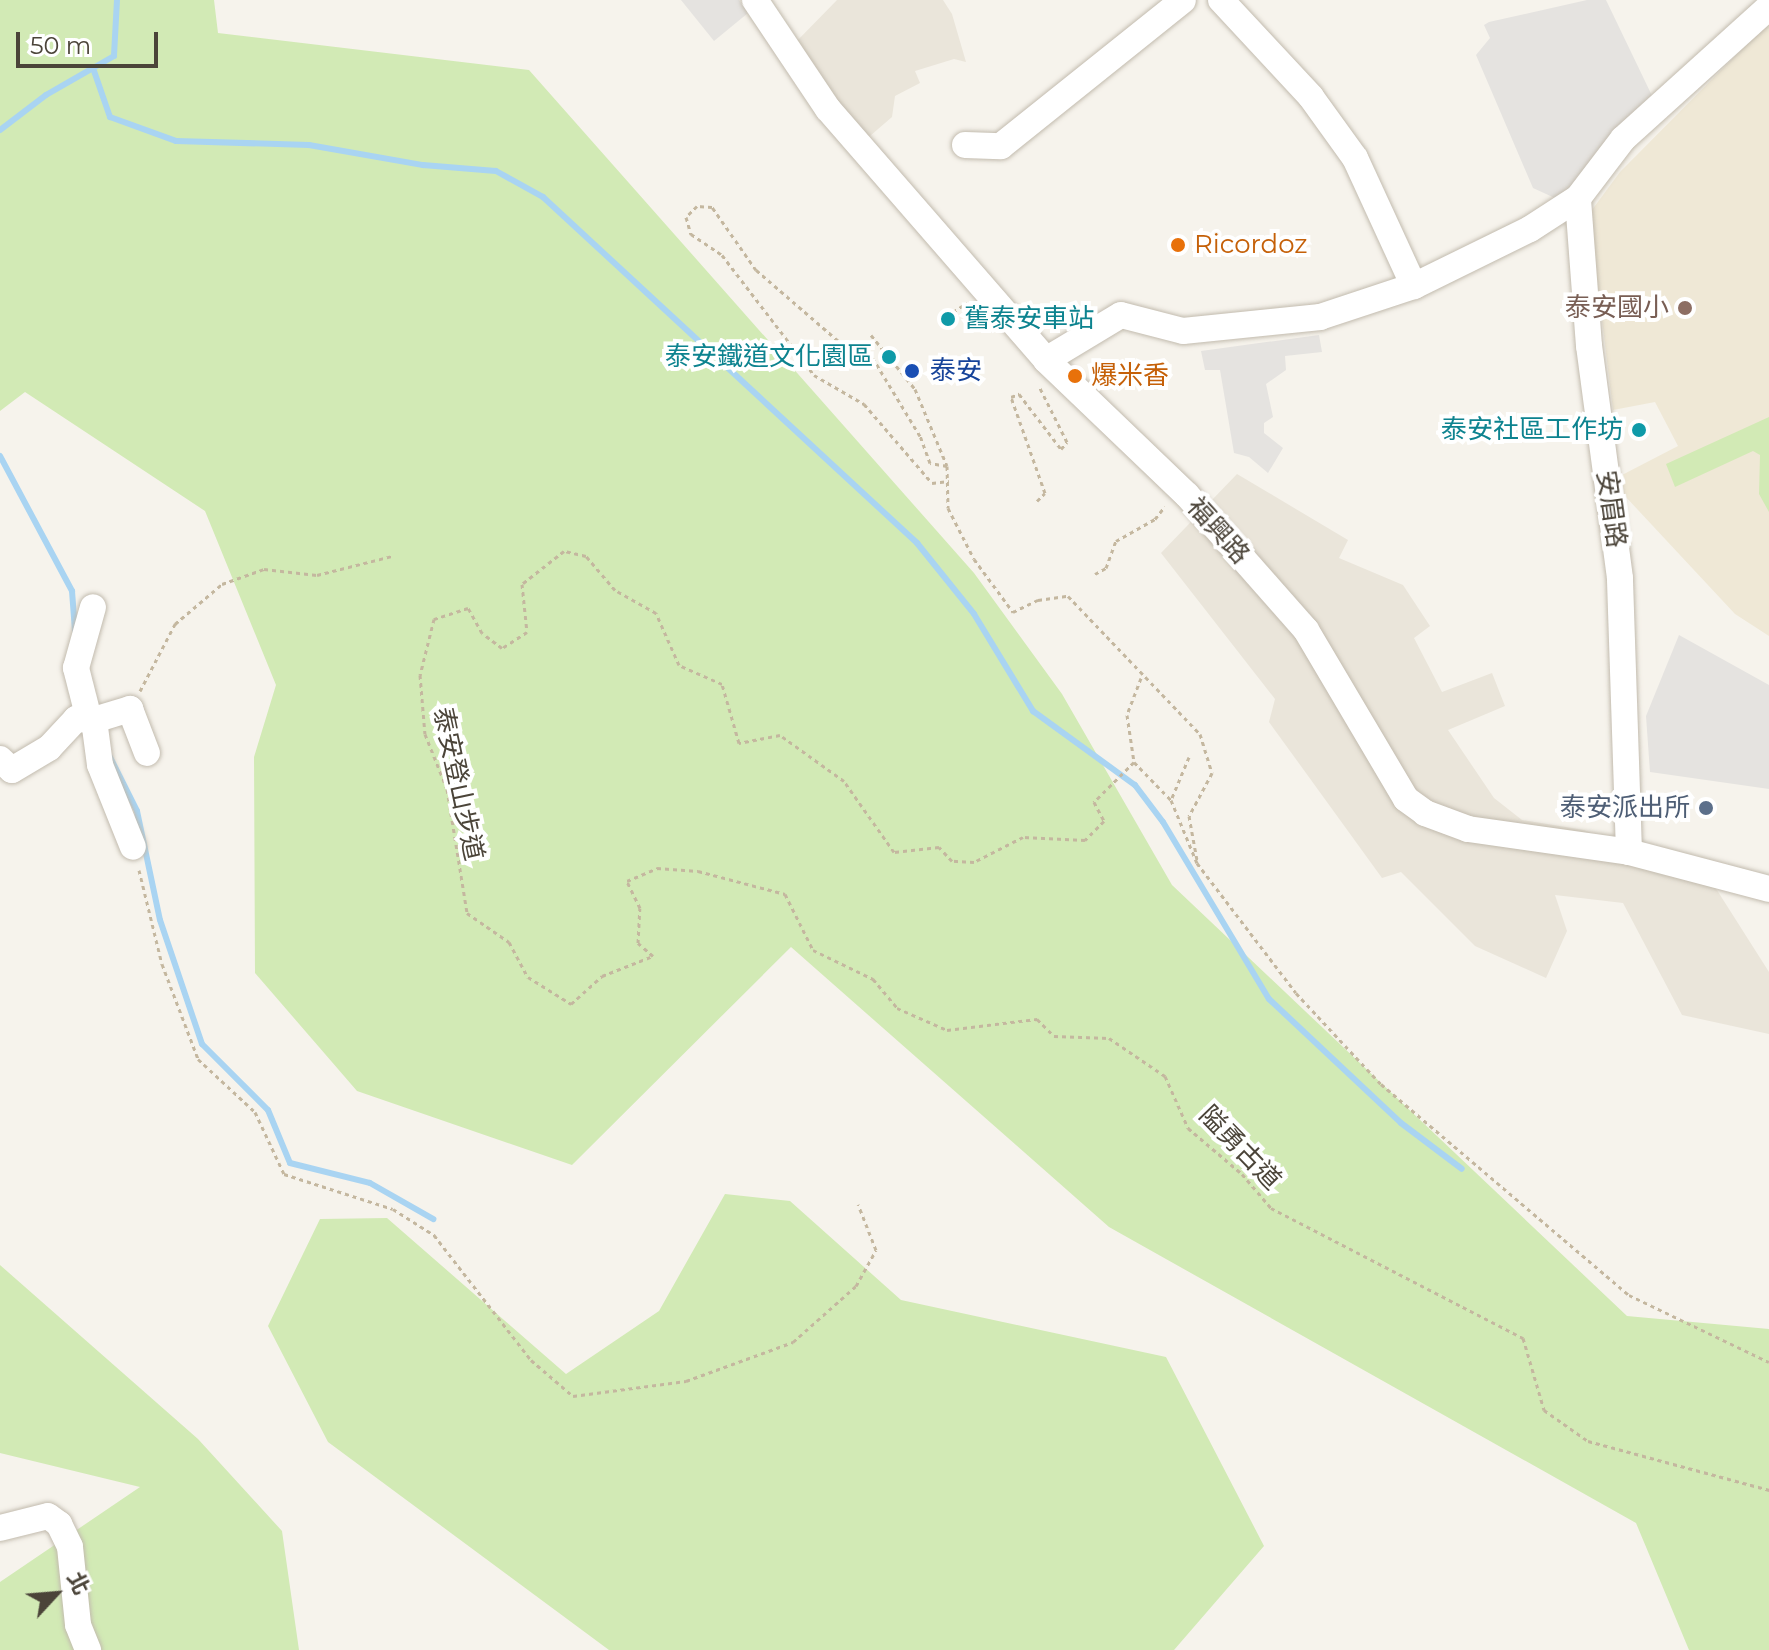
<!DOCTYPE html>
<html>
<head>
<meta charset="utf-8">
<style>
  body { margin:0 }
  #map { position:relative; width:1769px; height:1650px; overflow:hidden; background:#f6f3ec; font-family:Montserrat,"Noto Sans TC",sans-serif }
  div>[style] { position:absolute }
  .residential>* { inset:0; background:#eae5da }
  .education>* { inset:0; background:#efe8d6 }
  .green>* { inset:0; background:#d2eab5 }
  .parking>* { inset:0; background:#e5e3e0 }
  .stream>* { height:6px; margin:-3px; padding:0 3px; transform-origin:3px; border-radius:3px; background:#a9d4f2 }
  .path>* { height:3px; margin-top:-1.5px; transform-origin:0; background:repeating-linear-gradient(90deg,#c4b79f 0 4px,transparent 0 8px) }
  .roads { filter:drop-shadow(0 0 2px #c2bbae) drop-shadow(0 0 2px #c2bbae) }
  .minor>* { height:26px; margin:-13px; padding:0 13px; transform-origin:13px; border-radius:13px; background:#fff }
  .dots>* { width:22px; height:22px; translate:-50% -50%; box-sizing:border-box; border:4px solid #fff; border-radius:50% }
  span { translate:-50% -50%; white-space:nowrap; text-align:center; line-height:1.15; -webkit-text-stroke:8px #fff; paint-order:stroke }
  .food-label { font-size:26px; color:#c56008 }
  .left { translate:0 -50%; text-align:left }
  .education-label { font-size:26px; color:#785e54 }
  .right { translate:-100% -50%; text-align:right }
  .culture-label { font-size:26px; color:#0d838f }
  .transit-label { font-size:26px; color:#164399 }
  .street-label { font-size:26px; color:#4b4439 }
  .service-label { font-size:26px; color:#4e5e75 }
  .north { position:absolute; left:16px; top:1554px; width:80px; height:80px; -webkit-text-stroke:6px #fff; paint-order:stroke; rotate:64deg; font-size:22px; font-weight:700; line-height:32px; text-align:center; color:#4b4439 }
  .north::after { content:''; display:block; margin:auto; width:28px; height:36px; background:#4b4439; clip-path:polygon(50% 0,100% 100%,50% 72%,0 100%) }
  .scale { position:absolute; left:16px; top:32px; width:142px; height:36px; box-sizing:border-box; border:4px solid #4b4439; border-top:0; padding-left:10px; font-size:24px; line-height:28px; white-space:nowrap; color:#4b4439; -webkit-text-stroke:6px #fff; paint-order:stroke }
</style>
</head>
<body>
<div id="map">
  <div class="residential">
    <i style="clip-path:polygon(837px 0,943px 0,952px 14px,966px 62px,954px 59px,915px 71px,920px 83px,895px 96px,892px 117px,863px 142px,794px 44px)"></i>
    <i style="clip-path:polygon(1237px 474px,1348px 540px,1339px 558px,1403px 585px,1430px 626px,1414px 638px,1442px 692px,1492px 673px,1505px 706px,1448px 730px,1494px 798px,1522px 820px,1584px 830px,1715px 887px,1769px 972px,1769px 1034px,1682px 1015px,1623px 903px,1555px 895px,1567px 931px,1546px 978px,1475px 946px,1401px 872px,1382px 878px,1269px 722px,1275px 699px,1161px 553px)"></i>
  </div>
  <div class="education">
    <i style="clip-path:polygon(1769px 22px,1769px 636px,1735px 614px,1624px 495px,1622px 475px,1678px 446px,1655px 402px,1613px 410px,1589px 214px,1620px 172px)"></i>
  </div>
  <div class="green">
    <i style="clip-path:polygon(0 0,214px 0,218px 33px,529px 70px,974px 573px,1062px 694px,1172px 885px,1627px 1316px,1769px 1329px,1769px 1650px,1689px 1650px,1636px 1523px,1109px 1227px,791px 947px,572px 1165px,357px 1091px,255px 973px,254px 757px,276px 685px,205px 511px,25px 392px,0 411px)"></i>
    <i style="clip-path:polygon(1769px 417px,1769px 512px,1759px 494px,1760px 455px,1753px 451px,1675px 487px,1666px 464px)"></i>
    <i style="clip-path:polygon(725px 1194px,790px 1201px,901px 1300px,1166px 1357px,1264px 1546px,1174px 1650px,609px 1650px,328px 1442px,268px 1326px,320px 1219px,387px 1218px,566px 1374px,659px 1311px)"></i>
    <i style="clip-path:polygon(0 1265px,198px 1439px,282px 1531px,299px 1650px,0 1650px,0 1582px,140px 1487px,0 1453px)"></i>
  </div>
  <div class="parking">
    <i style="clip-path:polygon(681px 0,739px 0,748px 13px,714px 41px)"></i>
    <i style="clip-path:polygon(1587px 0,1606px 0,1656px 104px,1571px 192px,1557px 199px,1533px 188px,1476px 55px,1490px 38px,1484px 25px,1489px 22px)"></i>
    <i style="clip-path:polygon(1319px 335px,1322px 352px,1285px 356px,1286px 370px,1266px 384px,1273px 417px,1264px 423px,1264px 433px,1283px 448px,1268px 473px,1249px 457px,1234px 453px,1220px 370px,1205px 370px,1201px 351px)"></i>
    <i style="clip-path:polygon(1679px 635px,1769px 685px,1769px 789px,1650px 772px,1646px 716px)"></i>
  </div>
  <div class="stream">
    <i style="left:117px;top:0;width:56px;rotate:93.1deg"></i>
    <i style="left:114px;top:56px;width:24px;rotate:150deg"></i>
    <i style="left:93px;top:68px;width:52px;rotate:70.9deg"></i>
    <i style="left:110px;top:117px;width:70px;rotate:20deg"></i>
    <i style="left:176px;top:141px;width:133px;rotate:1.7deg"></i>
    <i style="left:309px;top:145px;width:116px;rotate:10deg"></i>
    <i style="left:423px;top:165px;width:73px;rotate:4.7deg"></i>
    <i style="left:496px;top:171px;width:54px;rotate:29deg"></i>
    <i style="left:543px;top:197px;width:510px;rotate:42.77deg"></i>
    <i style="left:917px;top:543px;width:91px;rotate:51.2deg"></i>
    <i style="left:974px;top:614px;width:114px;rotate:58.7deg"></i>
    <i style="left:1033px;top:711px;width:126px;rotate:36deg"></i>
    <i style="left:1135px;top:785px;width:46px;rotate:52.9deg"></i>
    <i style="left:1163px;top:822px;width:206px;rotate:59.1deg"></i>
    <i style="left:1269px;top:999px;width:181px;rotate:43.2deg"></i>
    <i style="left:1401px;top:1123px;width:76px;rotate:37deg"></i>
    <i style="left:0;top:130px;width:58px;rotate:-37.3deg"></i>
    <i style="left:46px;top:95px;width:54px;rotate:-29.9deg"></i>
    <i style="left:0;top:456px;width:153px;rotate:61.9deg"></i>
    <i style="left:72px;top:591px;width:40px;rotate:85.7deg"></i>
    <i style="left:110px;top:757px;width:60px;rotate:63.4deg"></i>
    <i style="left:137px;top:811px;width:111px;rotate:78.1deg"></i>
    <i style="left:160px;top:920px;width:131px;rotate:71.3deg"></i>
    <i style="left:202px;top:1044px;width:93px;rotate:45deg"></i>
    <i style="left:268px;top:1110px;width:57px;rotate:67.5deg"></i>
    <i style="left:290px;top:1163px;width:82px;rotate:14deg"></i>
    <i style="left:370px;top:1183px;width:73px;rotate:29.7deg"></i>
  </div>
  <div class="path">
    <i style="left:953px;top:312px;width:17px;rotate:-33deg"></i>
    <i style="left:871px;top:335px;width:70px;rotate:50.8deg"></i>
    <i style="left:915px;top:389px;width:83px;rotate:67.4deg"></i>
    <i style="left:947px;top:466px;width:42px;rotate:88.6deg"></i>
    <i style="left:948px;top:508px;width:57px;rotate:63deg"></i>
    <i style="left:974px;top:559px;width:66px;rotate:53.7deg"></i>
    <i style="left:1013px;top:612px;width:28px;rotate:-26deg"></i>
    <i style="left:1038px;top:600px;width:30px;rotate:-8deg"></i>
    <i style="left:1068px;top:596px;width:191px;rotate:46.3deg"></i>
    <i style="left:1200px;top:734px;width:41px;rotate:72.9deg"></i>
    <i style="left:1212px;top:773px;width:49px;rotate:118.1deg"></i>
    <i style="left:1189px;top:816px;width:45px;rotate:79.7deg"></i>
    <i style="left:947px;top:466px;width:17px;rotate:-170deg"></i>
    <i style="left:930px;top:463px;width:29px;rotate:-110deg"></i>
    <i style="left:920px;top:436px;width:89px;rotate:-121.2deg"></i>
    <i style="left:874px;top:360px;width:14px;rotate:-141deg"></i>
    <i style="left:863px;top:351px;width:13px;rotate:180deg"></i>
    <i style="left:850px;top:351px;width:124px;rotate:-139.2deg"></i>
    <i style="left:756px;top:270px;width:77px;rotate:-124.9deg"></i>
    <i style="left:712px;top:207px;width:15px;rotate:-176deg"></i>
    <i style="left:697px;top:206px;width:16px;rotate:135deg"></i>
    <i style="left:686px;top:217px;width:18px;rotate:74deg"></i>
    <i style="left:691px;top:234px;width:37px;rotate:34deg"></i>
    <i style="left:722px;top:255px;width:151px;rotate:52.5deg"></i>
    <i style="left:814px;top:375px;width:58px;rotate:30.1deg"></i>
    <i style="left:864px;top:404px;width:104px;rotate:49.3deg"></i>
    <i style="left:932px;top:483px;width:17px;rotate:-7deg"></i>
    <i style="left:1037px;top:501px;width:11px;rotate:-45deg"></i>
    <i style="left:1045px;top:493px;width:102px;rotate:-109.5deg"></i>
    <i style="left:1011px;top:397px;width:9px;rotate:-21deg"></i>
    <i style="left:1019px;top:394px;width:69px;rotate:52.6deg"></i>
    <i style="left:1061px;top:449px;width:9px;rotate:-49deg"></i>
    <i style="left:1067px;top:442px;width:63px;rotate:-116.6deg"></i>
    <i style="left:1095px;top:574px;width:13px;rotate:-29deg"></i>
    <i style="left:1106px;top:568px;width:29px;rotate:-70deg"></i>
    <i style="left:1116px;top:541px;width:45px;rotate:-29.4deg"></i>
    <i style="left:1155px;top:519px;width:16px;rotate:-52deg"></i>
    <i style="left:1141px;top:678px;width:40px;rotate:111deg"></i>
    <i style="left:1127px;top:715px;width:48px;rotate:81.5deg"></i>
    <i style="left:1134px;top:762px;width:53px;rotate:45.8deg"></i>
    <i style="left:140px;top:691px;width:76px;rotate:-62.4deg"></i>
    <i style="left:175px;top:624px;width:62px;rotate:-40.4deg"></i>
    <i style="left:222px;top:584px;width:45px;rotate:-19.7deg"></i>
    <i style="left:264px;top:569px;width:53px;rotate:6.5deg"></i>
    <i style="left:317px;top:575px;width:77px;rotate:-14.2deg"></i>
    <i style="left:1189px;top:757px;width:47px;rotate:112.7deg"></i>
    <i style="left:1171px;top:800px;width:68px;rotate:67.6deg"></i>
    <i style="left:1197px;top:863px;width:163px;rotate:52.7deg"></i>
    <i style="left:1296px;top:993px;width:125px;rotate:47deg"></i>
    <i style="left:1381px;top:1084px;width:326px;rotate:40.4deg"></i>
    <i style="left:1629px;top:1295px;width:155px;rotate:25.6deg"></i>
    <i style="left:1134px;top:762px;width:57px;rotate:135deg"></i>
    <i style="left:1094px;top:802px;width:21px;rotate:62deg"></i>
    <i style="left:1104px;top:821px;width:27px;rotate:135deg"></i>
    <i style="left:1085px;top:840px;width:62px;rotate:-177.2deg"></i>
    <i style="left:1023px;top:837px;width:55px;rotate:153deg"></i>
    <i style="left:974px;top:862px;width:22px;rotate:-177deg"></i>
    <i style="left:952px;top:861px;width:19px;rotate:-133deg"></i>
    <i style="left:939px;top:847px;width:45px;rotate:173.7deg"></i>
    <i style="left:894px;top:852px;width:87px;rotate:-125.2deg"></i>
    <i style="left:844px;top:781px;width:79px;rotate:-144.3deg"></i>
    <i style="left:780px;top:735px;width:42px;rotate:169deg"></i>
    <i style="left:739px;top:743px;width:61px;rotate:-106.1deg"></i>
    <i style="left:722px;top:684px;width:47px;rotate:-156.2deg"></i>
    <i style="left:679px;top:665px;width:57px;rotate:-113.9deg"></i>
    <i style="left:656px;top:613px;width:47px;rotate:-150.7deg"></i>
    <i style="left:615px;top:590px;width:45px;rotate:-130.5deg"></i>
    <i style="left:586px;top:556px;width:23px;rotate:-167deg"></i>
    <i style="left:564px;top:551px;width:53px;rotate:141.8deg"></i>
    <i style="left:522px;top:584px;width:48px;rotate:84.1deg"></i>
    <i style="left:527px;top:632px;width:30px;rotate:147deg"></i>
    <i style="left:502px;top:648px;width:25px;rotate:-143deg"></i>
    <i style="left:482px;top:633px;width:29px;rotate:-119deg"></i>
    <i style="left:468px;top:608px;width:36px;rotate:162deg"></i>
    <i style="left:434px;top:619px;width:58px;rotate:104deg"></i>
    <i style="left:420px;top:675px;width:59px;rotate:85.2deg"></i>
    <i style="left:425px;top:734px;width:59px;rotate:68.2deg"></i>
    <i style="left:447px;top:789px;width:126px;rotate:80.8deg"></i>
    <i style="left:467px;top:913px;width:51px;rotate:34.6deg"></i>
    <i style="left:509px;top:942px;width:40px;rotate:62deg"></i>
    <i style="left:528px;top:977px;width:51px;rotate:32.1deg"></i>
    <i style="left:571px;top:1004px;width:42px;rotate:-42.1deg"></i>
    <i style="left:602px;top:976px;width:55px;rotate:-21.4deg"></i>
    <i style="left:653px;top:956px;width:20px;rotate:-139deg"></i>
    <i style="left:638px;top:943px;width:35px;rotate:-87deg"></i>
    <i style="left:640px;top:908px;width:30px;rotate:-116deg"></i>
    <i style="left:627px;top:881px;width:33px;rotate:-23deg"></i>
    <i style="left:657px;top:868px;width:41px;rotate:4.2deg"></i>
    <i style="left:698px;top:871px;width:90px;rotate:14.8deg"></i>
    <i style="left:785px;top:894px;width:63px;rotate:63.4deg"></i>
    <i style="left:813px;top:950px;width:67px;rotate:25.8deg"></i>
    <i style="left:873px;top:979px;width:38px;rotate:50deg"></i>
    <i style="left:897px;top:1008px;width:55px;rotate:23.7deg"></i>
    <i style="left:947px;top:1030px;width:91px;rotate:-7deg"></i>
    <i style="left:1037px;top:1019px;width:24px;rotate:45deg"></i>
    <i style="left:1054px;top:1036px;width:55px;rotate:2.1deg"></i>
    <i style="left:1109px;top:1038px;width:68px;rotate:34.2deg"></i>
    <i style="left:1165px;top:1076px;width:57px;rotate:66.1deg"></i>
    <i style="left:1188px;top:1128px;width:71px;rotate:40.4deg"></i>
    <i style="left:1242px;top:1174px;width:45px;rotate:49.5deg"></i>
    <i style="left:1271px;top:1208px;width:284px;rotate:27.3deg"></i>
    <i style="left:1523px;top:1338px;width:75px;rotate:73.7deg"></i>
    <i style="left:1544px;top:1410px;width:54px;rotate:35.2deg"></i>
    <i style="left:1588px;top:1441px;width:188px;rotate:15.1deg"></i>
    <i style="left:139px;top:870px;width:97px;rotate:76.3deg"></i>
    <i style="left:162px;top:964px;width:102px;rotate:69.2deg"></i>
    <i style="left:198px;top:1059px;width:78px;rotate:42.9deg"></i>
    <i style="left:255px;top:1112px;width:68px;rotate:64.9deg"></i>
    <i style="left:284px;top:1174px;width:114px;rotate:17.8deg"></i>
    <i style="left:393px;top:1209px;width:49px;rotate:32.4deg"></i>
    <i style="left:434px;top:1235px;width:158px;rotate:52.2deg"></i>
    <i style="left:531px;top:1360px;width:55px;rotate:40.6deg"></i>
    <i style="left:573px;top:1396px;width:114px;rotate:-7.6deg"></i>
    <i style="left:686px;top:1381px;width:114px;rotate:-20deg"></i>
    <i style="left:793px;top:1342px;width:84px;rotate:-41.6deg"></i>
    <i style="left:856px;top:1286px;width:41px;rotate:-60.9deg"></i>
    <i style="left:876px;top:1250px;width:49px;rotate:-111.4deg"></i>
  </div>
  <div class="roads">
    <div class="minor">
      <i style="left:755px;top:0;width:131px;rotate:56.2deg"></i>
      <i style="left:828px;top:109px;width:332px;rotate:49deg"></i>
      <i style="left:1046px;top:360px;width:195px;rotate:43.8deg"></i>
      <i style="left:1187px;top:495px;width:180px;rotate:48.6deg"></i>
      <i style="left:1306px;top:630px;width:196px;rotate:59.4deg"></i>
      <i style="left:1406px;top:799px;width:24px;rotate:36deg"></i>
      <i style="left:1425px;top:813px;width:46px;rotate:20.4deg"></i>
      <i style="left:1468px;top:829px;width:163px;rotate:8.1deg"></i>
      <i style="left:1629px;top:852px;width:145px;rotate:14.8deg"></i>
      <i style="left:1221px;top:0;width:132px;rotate:47.1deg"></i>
      <i style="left:1311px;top:97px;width:75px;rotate:54.2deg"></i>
      <i style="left:1355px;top:158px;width:141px;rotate:65.3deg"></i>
      <i style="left:965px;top:145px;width:36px;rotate:2deg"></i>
      <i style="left:1001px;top:146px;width:233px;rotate:-38.7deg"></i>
      <i style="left:1046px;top:360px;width:87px;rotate:-31deg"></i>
      <i style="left:1121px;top:315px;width:64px;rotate:14.5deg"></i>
      <i style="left:1183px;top:331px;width:138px;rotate:-5.8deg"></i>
      <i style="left:1320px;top:317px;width:99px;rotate:-18.3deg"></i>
      <i style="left:1414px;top:286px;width:129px;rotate:-26.2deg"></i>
      <i style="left:1530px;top:229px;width:57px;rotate:-32.9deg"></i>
      <i style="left:89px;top:719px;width:53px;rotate:-104.3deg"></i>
      <i style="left:76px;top:668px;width:63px;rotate:-74.4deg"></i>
      <i style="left:94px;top:720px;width:38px;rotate:-17deg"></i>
      <i style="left:130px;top:709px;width:47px;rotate:68.9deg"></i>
      <i style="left:0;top:759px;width:16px;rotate:43deg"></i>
      <i style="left:12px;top:770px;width:43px;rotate:-30.7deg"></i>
      <i style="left:49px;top:748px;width:40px;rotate:-47deg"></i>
      <i style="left:76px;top:719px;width:18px;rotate:3deg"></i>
      <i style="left:94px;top:720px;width:45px;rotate:82.4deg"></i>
      <i style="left:100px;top:765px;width:88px;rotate:68.1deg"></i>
      <i style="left:1629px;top:852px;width:274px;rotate:-91.9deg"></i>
      <i style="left:1620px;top:578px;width:234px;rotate:-97.6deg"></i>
      <i style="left:1589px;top:346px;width:148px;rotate:-94.3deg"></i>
      <i style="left:1578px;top:198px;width:74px;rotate:-52.7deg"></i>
      <i style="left:1623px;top:139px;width:197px;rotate:-42.1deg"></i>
      <i style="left:0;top:1528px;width:49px;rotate:-14deg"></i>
      <i style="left:48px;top:1516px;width:14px;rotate:36deg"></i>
      <i style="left:59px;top:1524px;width:25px;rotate:64deg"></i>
      <i style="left:70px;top:1547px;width:78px;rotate:84.1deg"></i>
      <i style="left:78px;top:1625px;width:27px;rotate:68deg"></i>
    </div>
  </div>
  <div class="dots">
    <i style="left:1178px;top:245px;background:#e8710a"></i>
    <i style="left:1685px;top:308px;background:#8d6e63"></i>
    <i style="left:948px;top:319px;background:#0f9aa8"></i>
    <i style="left:889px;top:357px;background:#0f9aa8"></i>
    <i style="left:912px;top:371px;background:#1a4fb4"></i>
    <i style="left:1075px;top:376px;background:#e8710a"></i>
    <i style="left:1639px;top:430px;background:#0f9aa8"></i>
    <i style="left:1706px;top:808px;background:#5c6f8a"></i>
  </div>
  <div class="food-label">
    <span class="left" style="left:1194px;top:245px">Ricordoz</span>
    <span class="left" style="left:1091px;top:376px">爆米香</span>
  </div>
  <div class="education-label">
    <span class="right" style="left:1669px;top:308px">泰安國小</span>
  </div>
  <div class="culture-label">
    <span class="left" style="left:964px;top:319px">舊泰安車站</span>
    <span class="right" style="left:873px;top:357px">泰安鐵道文化園區</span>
    <span class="right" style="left:1623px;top:430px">泰安社區工作坊</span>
  </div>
  <div class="transit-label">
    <span class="left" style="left:930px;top:371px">泰安</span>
  </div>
  <div class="street-label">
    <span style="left:1611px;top:509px;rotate:82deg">安眉路</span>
    <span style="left:1218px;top:531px;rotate:48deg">福興路</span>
    <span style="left:458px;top:784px;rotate:78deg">泰安登山步道</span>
    <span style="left:1240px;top:1148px;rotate:46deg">隘勇古道</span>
  </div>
  <div class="service-label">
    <span class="right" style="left:1690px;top:808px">泰安派出所</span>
  </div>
  <div class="north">北</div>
  <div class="scale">50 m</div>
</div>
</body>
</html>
